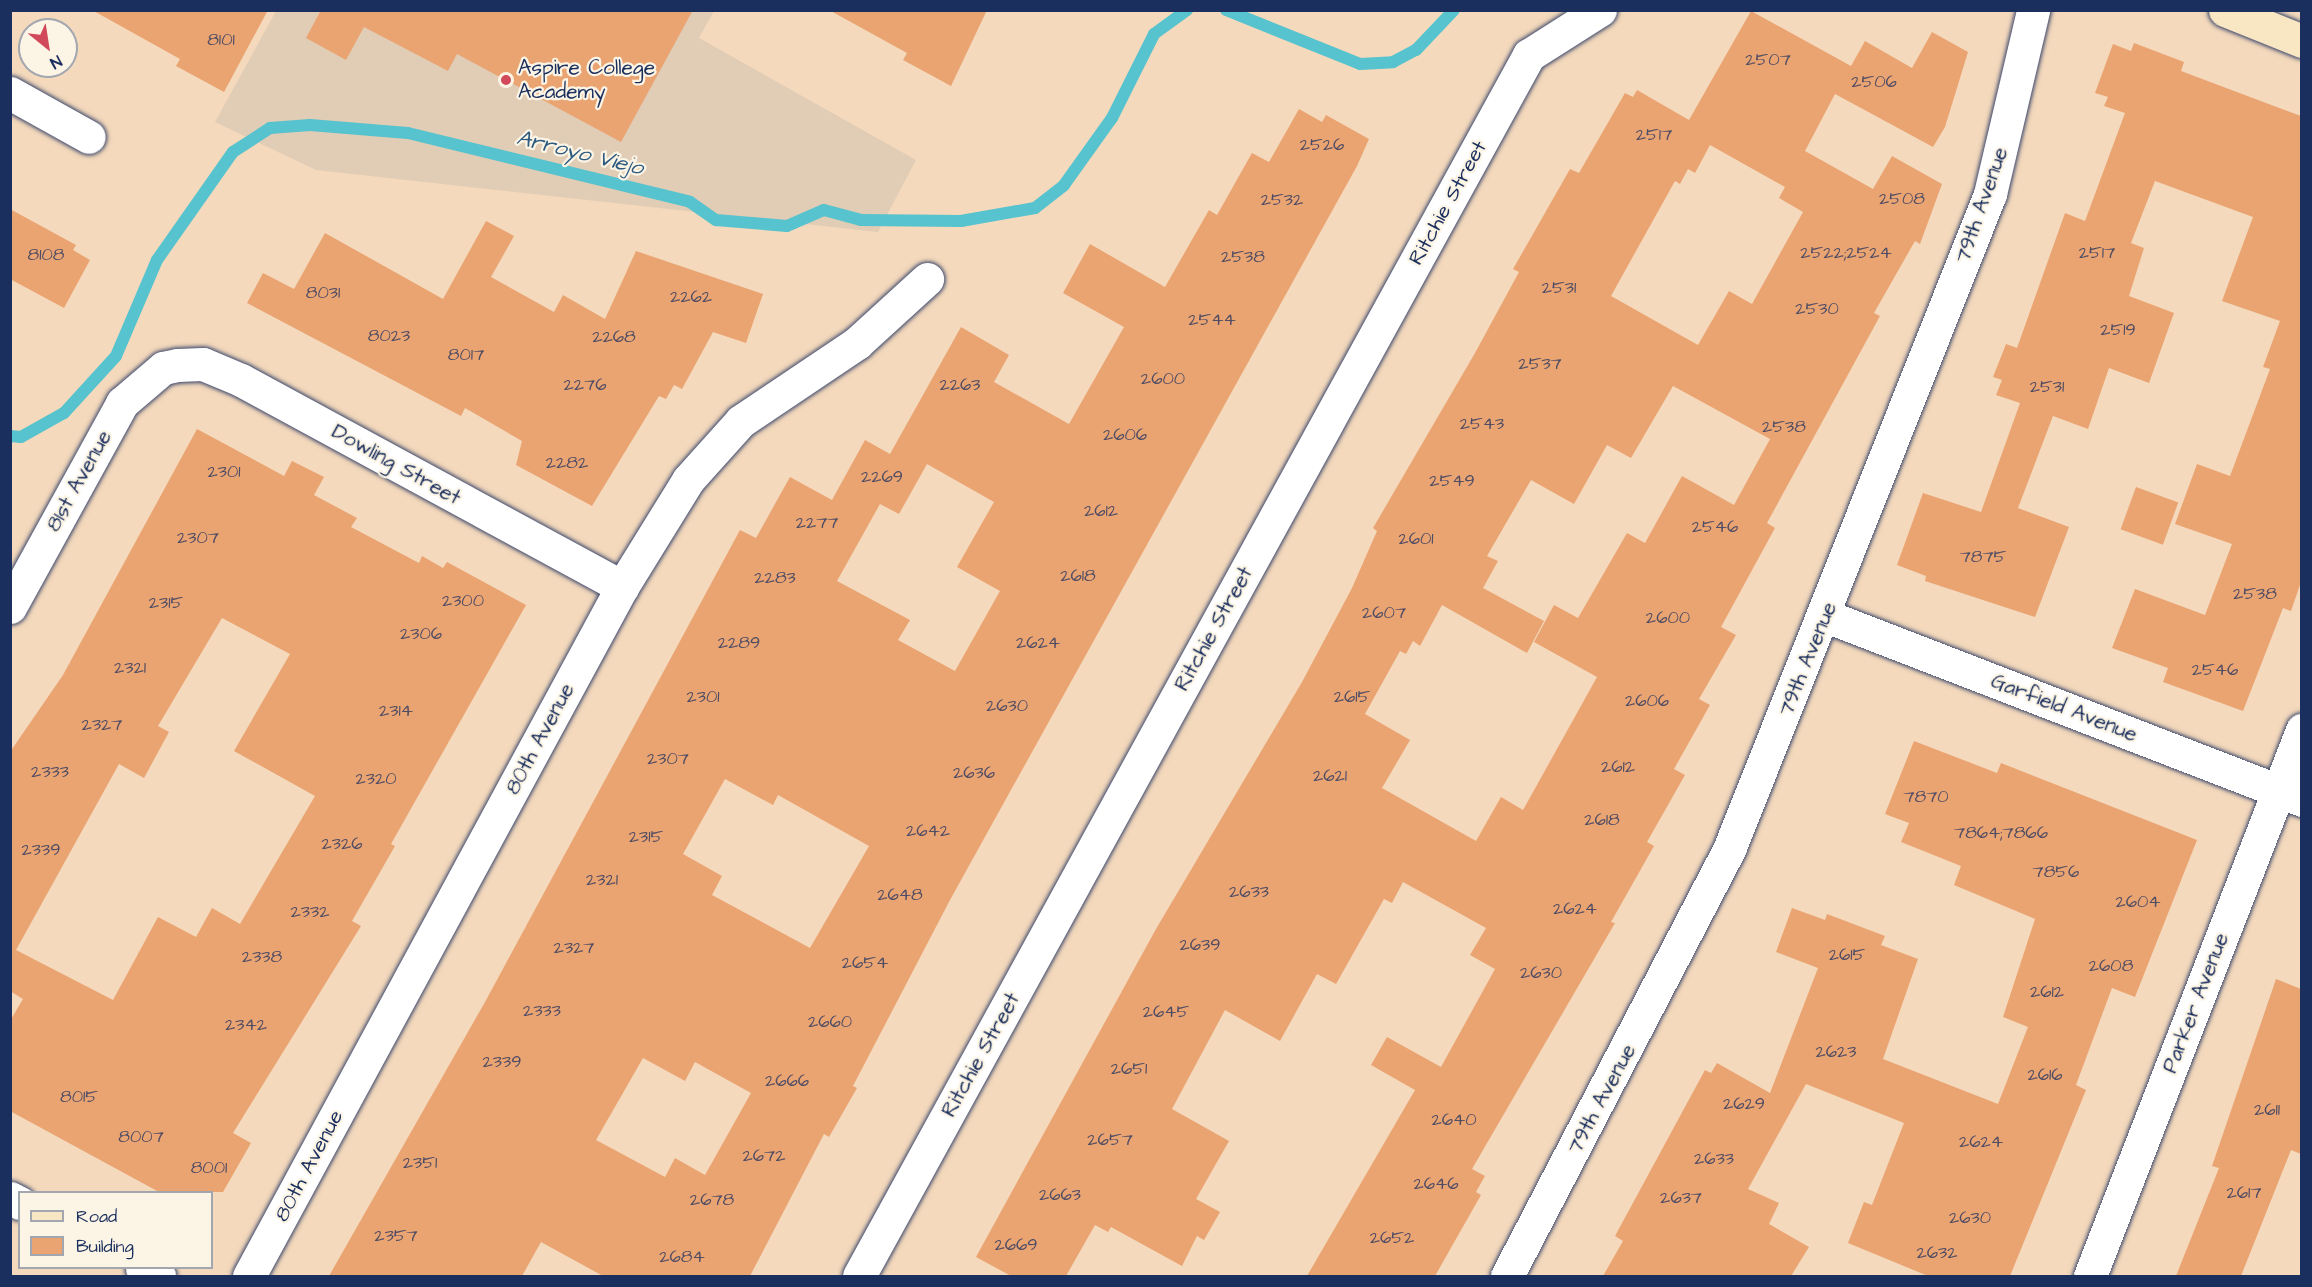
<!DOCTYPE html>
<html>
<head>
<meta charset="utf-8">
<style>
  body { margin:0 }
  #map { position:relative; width:2312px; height:1287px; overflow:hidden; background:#f4d9bc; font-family:"Architects Daughter",sans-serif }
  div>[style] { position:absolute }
  .built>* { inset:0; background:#e1ccb5 }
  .stream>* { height:12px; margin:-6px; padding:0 6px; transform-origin:6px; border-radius:6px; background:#56c3ce }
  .building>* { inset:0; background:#eaa472; transform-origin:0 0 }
  .roads { filter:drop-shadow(0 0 2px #3c486c) drop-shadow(0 0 2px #3c486c) }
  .minor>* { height:33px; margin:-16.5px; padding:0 16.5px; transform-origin:16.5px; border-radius:16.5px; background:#fff }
  .secondary>* { height:33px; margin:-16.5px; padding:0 16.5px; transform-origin:16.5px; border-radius:16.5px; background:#f9e7c3 }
  .dots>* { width:16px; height:16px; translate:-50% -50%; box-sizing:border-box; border:3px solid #fcf5e5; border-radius:50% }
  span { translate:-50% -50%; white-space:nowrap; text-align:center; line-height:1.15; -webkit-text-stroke:4.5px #fcf5e5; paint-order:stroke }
  .number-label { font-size:18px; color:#4f4c63 }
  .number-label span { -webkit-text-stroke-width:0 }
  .poi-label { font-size:21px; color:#1b2f5e }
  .left { translate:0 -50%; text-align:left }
  .street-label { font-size:21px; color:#1b2f5e }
  .water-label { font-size:22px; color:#2d5b80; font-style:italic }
  .frame { position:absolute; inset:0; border:12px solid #1b2f5e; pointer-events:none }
  .legend { position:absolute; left:18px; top:1191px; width:195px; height:78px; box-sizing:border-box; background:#fcf5e5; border:2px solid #a2a6af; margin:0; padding:8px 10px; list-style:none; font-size:18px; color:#1b2f5e }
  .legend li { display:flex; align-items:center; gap:12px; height:30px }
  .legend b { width:30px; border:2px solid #a2a6af }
  .north { position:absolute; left:18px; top:18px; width:60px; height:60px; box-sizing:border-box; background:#fcf5e5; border:2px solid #a2a6af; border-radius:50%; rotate:150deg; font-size:16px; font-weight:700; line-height:24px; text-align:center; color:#1b2f5e }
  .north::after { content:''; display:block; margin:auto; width:21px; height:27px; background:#d1495b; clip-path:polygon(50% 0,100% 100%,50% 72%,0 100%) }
</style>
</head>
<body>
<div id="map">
  <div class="built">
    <i style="clip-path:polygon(276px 11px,714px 11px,699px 38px,916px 160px,878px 232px,316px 170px,215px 122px)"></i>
  </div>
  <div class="stream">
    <i style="left:1226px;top:10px;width:144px;rotate:21.9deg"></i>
    <i style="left:1360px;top:64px;width:33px;rotate:-3deg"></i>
    <i style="left:1393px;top:62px;width:26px;rotate:-28deg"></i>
    <i style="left:1416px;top:50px;width:55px;rotate:-46.5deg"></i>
    <i style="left:10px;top:436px;width:11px;rotate:5deg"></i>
    <i style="left:21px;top:437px;width:49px;rotate:-29.2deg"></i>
    <i style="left:64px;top:413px;width:77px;rotate:-47.6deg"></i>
    <i style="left:116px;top:356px;width:104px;rotate:-66.9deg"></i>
    <i style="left:157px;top:260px;width:132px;rotate:-54.9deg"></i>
    <i style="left:233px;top:152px;width:44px;rotate:-33deg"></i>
    <i style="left:270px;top:128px;width:40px;rotate:-4.3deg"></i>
    <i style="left:310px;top:125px;width:98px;rotate:4.7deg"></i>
    <i style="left:408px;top:133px;width:290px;rotate:13.7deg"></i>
    <i style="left:690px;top:202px;width:32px;rotate:35deg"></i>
    <i style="left:716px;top:220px;width:71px;rotate:4.8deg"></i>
    <i style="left:787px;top:226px;width:40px;rotate:-23.4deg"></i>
    <i style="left:824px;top:210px;width:38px;rotate:15deg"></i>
    <i style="left:861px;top:220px;width:100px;rotate:0.6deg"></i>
    <i style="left:961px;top:221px;width:75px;rotate:-10deg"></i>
    <i style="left:1035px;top:208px;width:37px;rotate:-38deg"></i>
    <i style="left:1064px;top:185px;width:82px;rotate:-54.4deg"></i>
    <i style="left:1112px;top:118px;width:94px;rotate:-63.4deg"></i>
    <i style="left:1154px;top:34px;width:41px;rotate:-36deg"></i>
  </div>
  <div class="building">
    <i style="clip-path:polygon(92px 10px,268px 10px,224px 92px,176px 66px,180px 59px)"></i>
    <i style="clip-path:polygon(321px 10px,693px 10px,621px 142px,457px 54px,448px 71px,364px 27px,346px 60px,306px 38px)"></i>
    <i style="clip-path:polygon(829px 10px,987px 10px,951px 86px,903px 60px,907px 53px)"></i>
    <i style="clip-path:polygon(evenodd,1751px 11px,1851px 66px,1865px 41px,1912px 68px,1932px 32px,1968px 52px,1945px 127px,1933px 147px,1835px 94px,1805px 151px,1873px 189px,1892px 156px,1942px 184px,1920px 244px,1915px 241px,1874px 313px,1880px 316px,1767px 523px,1775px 528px,1721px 627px,1736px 635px,1699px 699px,1710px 705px,1674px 769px,1685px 775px,1647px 842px,1654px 846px,1611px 922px,1615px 923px,1472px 1169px,1485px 1176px,1476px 1192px,1481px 1195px,1435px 1276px,1307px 1276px,1415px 1090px,1371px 1065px,1387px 1037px,1441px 1067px,1495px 969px,1470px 955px,1486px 928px,1403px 882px,1392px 903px,1384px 899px,1336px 984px,1317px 974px,1280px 1041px,1225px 1010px,1172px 1109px,1229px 1141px,1196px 1199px,1220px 1212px,1204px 1240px,1197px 1236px,1182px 1266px,1111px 1227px,1108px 1232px,1095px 1225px,1066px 1276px,1011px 1276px,976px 1257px,1156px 929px,1302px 682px,1352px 588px,1377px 531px,1373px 528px,1475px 353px,1519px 272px,1513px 269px,1570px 169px,1579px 173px,1625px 93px,1633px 97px,1637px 90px,1689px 120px,1751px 11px,1710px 145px,1785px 187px,1779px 198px,1803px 212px,1752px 304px,1729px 291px,1698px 345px,1611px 296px,1675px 181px,1680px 184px,1688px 169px,1695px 173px,1710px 145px,1751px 11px,1673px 386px,1770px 439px,1734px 505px,1682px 476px,1645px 543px,1627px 533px,1578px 618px,1554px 605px,1534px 642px,1597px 677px,1523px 810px,1501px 797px,1476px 841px,1382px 788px,1410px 740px,1365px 714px,1400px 651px,1406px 654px,1413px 641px,1420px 646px,1442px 605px,1527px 653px,1544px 621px,1483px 588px,1498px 561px,1487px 556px,1531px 480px,1574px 504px,1607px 445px,1631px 458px,1673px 386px)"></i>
    <i style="clip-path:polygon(2134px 43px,2184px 62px,2181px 71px,2301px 116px,2301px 582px,2291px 611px,2283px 608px,2243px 711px,2163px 682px,2168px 668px,2112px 648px,2135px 589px,2205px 615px,2232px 544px,2175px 524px,2197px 464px,2230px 476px,2270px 369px,2263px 367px,2280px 321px,2222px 301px,2253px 217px,2155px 181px,2131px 243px,2144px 248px,2129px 296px,2174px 313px,2149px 383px,2109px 368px,2088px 429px,2053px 416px,2018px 508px,2069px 527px,2035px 617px,1925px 581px,1926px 576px,1897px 565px,1923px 493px,1981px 512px,2020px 403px,1996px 395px,2002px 380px,1993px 377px,2006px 344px,2017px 348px,2065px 213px,2085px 221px,2125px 113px,2104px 106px,2108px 97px,2095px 93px,2113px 44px,2131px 51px)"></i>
    <i style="clip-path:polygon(evenodd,1299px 109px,1322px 122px,1326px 115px,1369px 139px,1357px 166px,950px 900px,853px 1086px,857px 1088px,829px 1137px,824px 1134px,750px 1276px,603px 1276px,541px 1242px,522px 1276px,329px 1276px,485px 1002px,740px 530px,756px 538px,790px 477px,832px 500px,865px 440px,890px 454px,961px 327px,1009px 355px,994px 382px,1069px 424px,1124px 327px,1063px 293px,1090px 244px,1165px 287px,1209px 210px,1217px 215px,1252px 153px,1269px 162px,1299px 109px,927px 464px,994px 502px,957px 567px,1000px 591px,955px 671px,898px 640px,910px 620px,837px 581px,880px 504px,899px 514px,927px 464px,1299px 109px,725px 779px,773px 805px,778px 795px,869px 846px,810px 948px,712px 895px,722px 876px,683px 854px,725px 779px,1299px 109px,643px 1058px,685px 1081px,695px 1062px,751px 1093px,705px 1175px,675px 1158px,665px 1177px,596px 1140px,643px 1058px)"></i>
    <i style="clip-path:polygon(10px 209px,76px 245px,73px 250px,90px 260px,64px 308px,10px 279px)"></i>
    <i style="clip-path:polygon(486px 221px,514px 236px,491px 277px,554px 312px,563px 295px,605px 319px,636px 251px,763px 294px,746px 343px,713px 332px,682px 389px,674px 385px,666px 399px,659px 396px,592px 506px,516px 465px,522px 441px,465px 408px,461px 416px,247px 303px,263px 273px,294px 289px,325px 233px,443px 299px)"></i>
    <i style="clip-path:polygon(evenodd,197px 429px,284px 476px,292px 461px,324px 477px,314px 495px,357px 518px,351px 527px,419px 563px,422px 556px,443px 568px,447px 562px,526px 605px,391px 844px,395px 846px,352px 921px,361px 926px,233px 1133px,251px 1143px,223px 1192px,159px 1192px,10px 1111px,10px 1021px,23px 999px,10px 991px,10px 752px,63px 675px,197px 429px,222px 618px,290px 654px,234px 751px,315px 796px,240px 924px,212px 908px,196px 937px,158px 917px,113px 1000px,16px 950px,119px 764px,144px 778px,169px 732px,158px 726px,222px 618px)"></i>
    <i style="left:2136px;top:487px;width:45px;height:45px;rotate:20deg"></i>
    <i style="clip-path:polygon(1914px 741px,1997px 773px,2001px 763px,2197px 840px,2135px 997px,2112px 988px,2076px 1085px,2086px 1090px,2010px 1276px,1928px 1276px,1848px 1243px,1864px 1202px,1872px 1205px,1904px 1123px,1806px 1084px,1748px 1189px,1779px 1203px,1769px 1224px,1809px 1247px,1791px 1276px,1603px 1276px,1623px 1241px,1615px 1236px,1705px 1070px,1711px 1073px,1717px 1063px,1770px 1093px,1818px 968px,1776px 952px,1792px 908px,1825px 920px,1827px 914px,1885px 936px,1881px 945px,1918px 959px,1883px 1059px,1998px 1104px,2028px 1027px,2003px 1017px,2035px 919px,1954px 885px,1961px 866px,1901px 842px,1909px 823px,1885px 814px)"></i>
    <i style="clip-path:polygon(2276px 979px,2301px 989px,2301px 1154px,2291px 1150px,2241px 1276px,2176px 1276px,2219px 1168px,2212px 1166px)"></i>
  </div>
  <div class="roads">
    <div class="minor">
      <i style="left:10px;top:93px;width:90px;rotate:29.1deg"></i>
      <i style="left:10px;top:607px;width:233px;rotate:-61.2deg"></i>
      <i style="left:122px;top:403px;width:54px;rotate:-40.5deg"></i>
      <i style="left:163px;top:368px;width:14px;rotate:-12deg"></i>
      <i style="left:177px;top:365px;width:26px;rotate:-2deg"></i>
      <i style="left:203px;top:364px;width:41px;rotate:22.8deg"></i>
      <i style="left:241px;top:380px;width:434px;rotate:28.5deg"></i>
      <i style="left:1826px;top:616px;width:510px;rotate:21.13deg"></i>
      <i style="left:10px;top:1198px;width:11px;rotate:27deg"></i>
      <i style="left:142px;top:1268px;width:19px;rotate:25deg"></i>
      <i style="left:249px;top:1276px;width:783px;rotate:-61.57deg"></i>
      <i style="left:622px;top:587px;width:126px;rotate:-58.3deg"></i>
      <i style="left:688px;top:480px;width:79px;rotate:-48.1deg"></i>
      <i style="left:741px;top:421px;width:140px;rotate:-33.9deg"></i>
      <i style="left:857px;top:343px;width:95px;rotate:-42.4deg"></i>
      <i style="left:859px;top:1276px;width:1393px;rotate:-61.25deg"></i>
      <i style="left:1529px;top:55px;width:84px;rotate:-32.4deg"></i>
      <i style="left:1507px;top:1276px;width:483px;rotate:-62.5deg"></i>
      <i style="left:1730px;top:847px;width:703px;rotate:-68.29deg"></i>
      <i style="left:1990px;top:194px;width:189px;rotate:-76.8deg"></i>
      <i style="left:2090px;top:1276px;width:586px;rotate:-68.78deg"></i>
    </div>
    <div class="secondary">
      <i style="left:2225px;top:10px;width:83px;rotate:21.9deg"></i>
    </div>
  </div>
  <div class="dots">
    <i style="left:506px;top:80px;background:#d1495b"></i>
  </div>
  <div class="number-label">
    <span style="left:221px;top:40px">8101</span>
    <span style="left:1768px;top:60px">2507</span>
    <span style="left:1874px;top:82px">2506</span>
    <span style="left:1654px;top:135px">2517</span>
    <span style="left:1322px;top:145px">2526</span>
    <span style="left:1902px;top:199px">2508</span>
    <span style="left:1282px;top:200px">2532</span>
    <span style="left:1846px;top:253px">2522;2524</span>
    <span style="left:2097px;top:253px">2517</span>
    <span style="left:46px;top:255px">8108</span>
    <span style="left:1243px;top:257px">2538</span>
    <span style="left:1559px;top:288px">2531</span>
    <span style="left:323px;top:293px">8031</span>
    <span style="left:691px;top:297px">2262</span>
    <span style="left:1817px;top:309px">2530</span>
    <span style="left:1212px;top:320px">2544</span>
    <span style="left:2118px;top:330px">2519</span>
    <span style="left:389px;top:336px">8023</span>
    <span style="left:614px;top:337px">2268</span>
    <span style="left:466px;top:355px">8017</span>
    <span style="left:1540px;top:364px">2537</span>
    <span style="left:1163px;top:379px">2600</span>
    <span style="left:585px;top:385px">2276</span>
    <span style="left:960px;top:385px">2263</span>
    <span style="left:2047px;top:387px">2531</span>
    <span style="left:1482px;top:424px">2543</span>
    <span style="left:1784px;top:427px">2538</span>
    <span style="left:1125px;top:435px">2606</span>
    <span style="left:567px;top:463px">2282</span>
    <span style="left:224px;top:472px">2301</span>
    <span style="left:882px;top:477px">2269</span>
    <span style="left:1452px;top:481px">2549</span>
    <span style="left:1101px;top:511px">2612</span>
    <span style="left:817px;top:523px">2277</span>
    <span style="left:1715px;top:527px">2546</span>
    <span style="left:198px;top:538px">2307</span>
    <span style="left:1416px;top:539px">2601</span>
    <span style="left:1983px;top:557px">7875</span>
    <span style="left:1078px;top:576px">2618</span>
    <span style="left:775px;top:578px">2283</span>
    <span style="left:2255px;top:594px">2538</span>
    <span style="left:463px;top:601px">2300</span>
    <span style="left:166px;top:603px">2315</span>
    <span style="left:1384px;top:613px">2607</span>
    <span style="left:1668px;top:618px">2600</span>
    <span style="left:421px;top:634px">2306</span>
    <span style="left:739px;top:643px">2289</span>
    <span style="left:1038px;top:643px">2624</span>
    <span style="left:130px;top:668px">2321</span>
    <span style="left:2215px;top:670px">2546</span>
    <span style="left:703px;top:697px">2301</span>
    <span style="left:1352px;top:697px">2615</span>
    <span style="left:1647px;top:701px">2606</span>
    <span style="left:1007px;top:706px">2630</span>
    <span style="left:396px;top:711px">2314</span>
    <span style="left:102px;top:725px">2327</span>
    <span style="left:668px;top:759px">2307</span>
    <span style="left:1618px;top:767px">2612</span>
    <span style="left:50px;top:772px">2333</span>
    <span style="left:974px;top:773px">2636</span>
    <span style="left:1330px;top:776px">2621</span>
    <span style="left:376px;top:779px">2320</span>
    <span style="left:1926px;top:797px">7870</span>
    <span style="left:1602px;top:820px">2618</span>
    <span style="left:928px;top:831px">2642</span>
    <span style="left:2001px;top:833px">7864;7866</span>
    <span style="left:646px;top:837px">2315</span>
    <span style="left:342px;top:844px">2326</span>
    <span style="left:41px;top:850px">2339</span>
    <span style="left:2056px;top:872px">7856</span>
    <span style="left:602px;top:880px">2321</span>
    <span style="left:1249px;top:892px">2633</span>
    <span style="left:900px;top:895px">2648</span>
    <span style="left:2138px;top:902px">2604</span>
    <span style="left:1575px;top:909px">2624</span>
    <span style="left:310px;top:912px">2332</span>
    <span style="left:1200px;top:945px">2639</span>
    <span style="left:574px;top:948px">2327</span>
    <span style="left:1847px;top:955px">2615</span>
    <span style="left:262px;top:957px">2338</span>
    <span style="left:865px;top:963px">2654</span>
    <span style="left:2111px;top:966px">2608</span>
    <span style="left:1541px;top:973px">2630</span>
    <span style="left:2047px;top:992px">2612</span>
    <span style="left:542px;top:1011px">2333</span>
    <span style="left:1166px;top:1012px">2645</span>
    <span style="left:830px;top:1022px">2660</span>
    <span style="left:246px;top:1025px">2342</span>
    <span style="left:1836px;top:1052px">2623</span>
    <span style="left:502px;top:1062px">2339</span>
    <span style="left:1129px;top:1069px">2651</span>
    <span style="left:2045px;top:1075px">2616</span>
    <span style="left:787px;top:1081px">2666</span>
    <span style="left:79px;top:1097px">8015</span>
    <span style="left:1744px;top:1104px">2629</span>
    <span style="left:2267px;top:1110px">2611</span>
    <span style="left:1454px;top:1120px">2640</span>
    <span style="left:141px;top:1137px">8007</span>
    <span style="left:1110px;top:1140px">2657</span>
    <span style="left:1981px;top:1142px">2624</span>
    <span style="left:764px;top:1156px">2672</span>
    <span style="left:1714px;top:1159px">2633</span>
    <span style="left:420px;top:1163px">2351</span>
    <span style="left:209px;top:1168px">8001</span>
    <span style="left:1436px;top:1184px">2646</span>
    <span style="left:2244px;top:1193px">2617</span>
    <span style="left:1060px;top:1195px">2663</span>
    <span style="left:1681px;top:1198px">2637</span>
    <span style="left:712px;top:1200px">2678</span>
    <span style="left:1970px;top:1218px">2630</span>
    <span style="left:396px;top:1236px">2357</span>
    <span style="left:1392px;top:1238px">2652</span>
    <span style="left:1016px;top:1245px">2669</span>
    <span style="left:1937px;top:1253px">2632</span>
    <span style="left:682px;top:1257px">2684</span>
  </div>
  <div class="poi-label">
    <span class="left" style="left:518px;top:80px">Aspire College<br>Academy</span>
  </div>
  <div class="street-label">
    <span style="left:1448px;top:203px;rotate:-61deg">Ritchie Street</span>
    <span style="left:1982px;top:205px;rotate:-71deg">79th Avenue</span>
    <span style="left:396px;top:465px;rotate:29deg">Dowling Street</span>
    <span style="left:79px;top:481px;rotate:-61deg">81st Avenue</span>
    <span style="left:1214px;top:629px;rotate:-61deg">Ritchie Street</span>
    <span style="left:1808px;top:659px;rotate:-68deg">79th Avenue</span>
    <span style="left:2064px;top:708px;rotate:21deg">Garfield Avenue</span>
    <span style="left:540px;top:739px;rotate:-62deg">80th Avenue</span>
    <span style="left:2196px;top:1003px;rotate:-69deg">Parker Avenue</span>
    <span style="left:981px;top:1055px;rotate:-61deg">Ritchie Street</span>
    <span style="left:1602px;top:1099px;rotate:-62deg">79th Avenue</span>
    <span style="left:309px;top:1166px;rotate:-62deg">80th Avenue</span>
  </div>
  <div class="water-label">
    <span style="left:580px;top:153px;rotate:14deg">Arroyo Viejo</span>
  </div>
  <div class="frame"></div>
  <ul class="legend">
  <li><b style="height:8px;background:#f9e7c3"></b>Road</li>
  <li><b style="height:16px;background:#eaa472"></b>Building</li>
  </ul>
  <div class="north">N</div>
</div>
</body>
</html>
